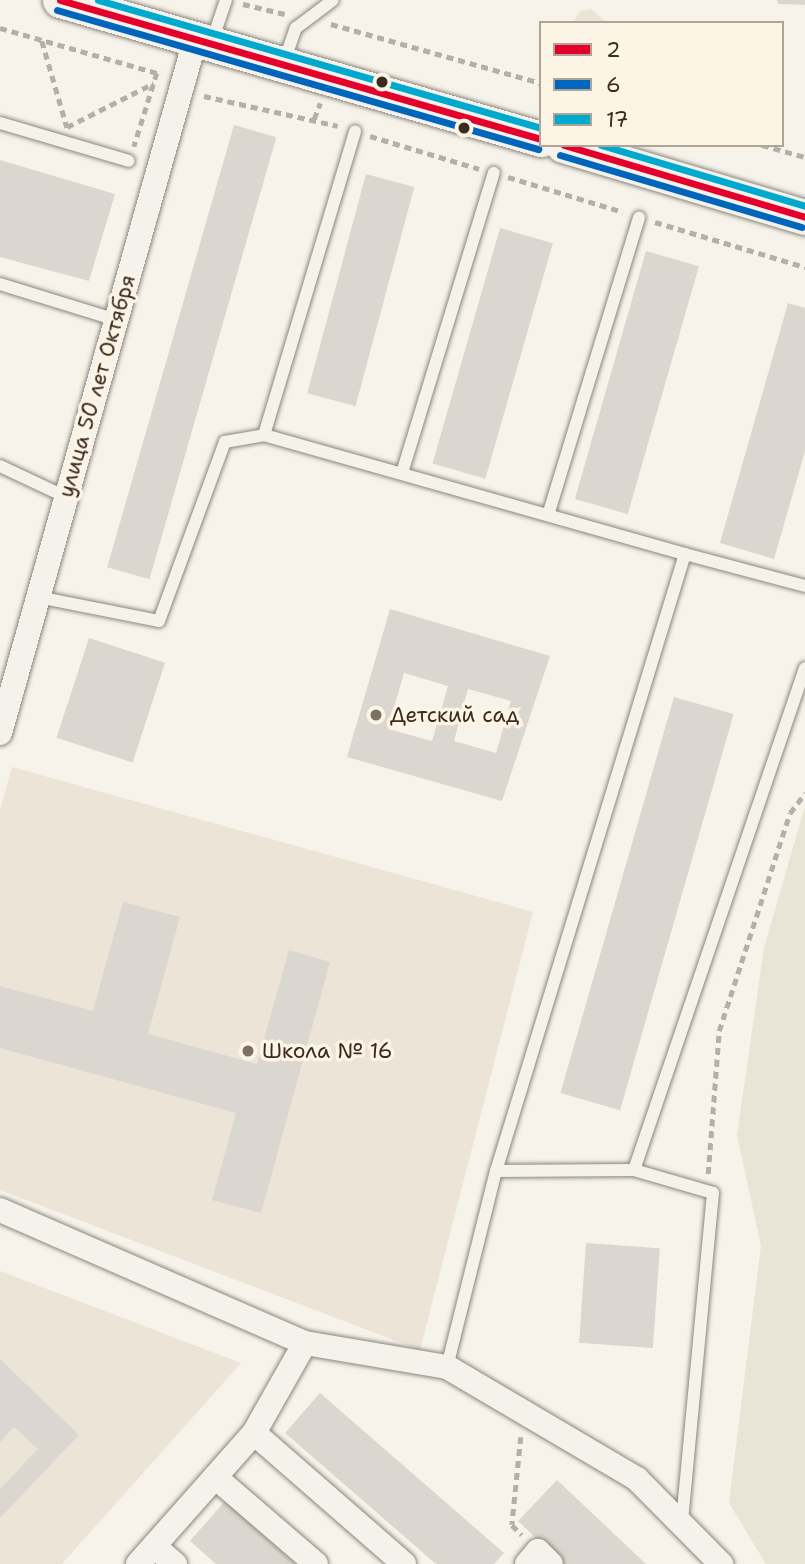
<!DOCTYPE html>
<html>
<head>
<meta charset="utf-8">
<style>
  body { margin:0 }
  #map { position:relative; width:805px; height:1564px; overflow:hidden; background:#f7f3ea; font-family:"Shantell Sans",sans-serif }
  div>[style] { position:absolute }
  .built>* { inset:0; background:#ebe4d7 }
  .green>* { inset:0; background:#eae4d7 }
  .building>* { inset:0; background:#dbd7d0; transform-origin:0 0 }
  .path>* { height:4.5px; margin-top:-2.25px; transform-origin:0; background:repeating-linear-gradient(90deg,#b3afa9 0 7px,transparent 0 12px) }
  .roads { filter:drop-shadow(0 0 2px #8b867f) drop-shadow(0 0 2px #8b867f) }
  .lane>* { height:12px; margin:-6px; padding:0 6px; transform-origin:6px; border-radius:6px; background:#f5f2ec }
  .street>* { height:24px; margin:-12px; padding:0 12px; transform-origin:12px; border-radius:12px; background:#f5f2ec }
  .secondary>* { height:35px; margin:-17.5px; padding:0 17.5px; transform-origin:17.5px; border-radius:17.5px; background:#f5f2ec }
  .bus-1>* { height:7px; margin:-3.5px; padding:0 3.5px; transform-origin:3.5px; border-radius:3.5px; background:#e4002b }
  .bus-2>* { height:7px; margin:-3.5px; padding:0 3.5px; transform-origin:3.5px; border-radius:3.5px; background:#0065bd }
  .bus-3>* { height:7px; margin:-3.5px; padding:0 3.5px; transform-origin:3.5px; border-radius:3.5px; background:#00a9ce }
  .dots>* { width:19px; height:19px; translate:-50% -50%; box-sizing:border-box; border:4px solid #fcf5e5; border-radius:50% }
  span { translate:-50% -50%; white-space:nowrap; text-align:center; line-height:1.15; -webkit-text-stroke:7px #fcf5e5; paint-order:stroke }
  .street-label { font-size:21px; color:#3b2a1e }
  .poi-label { font-size:21px; color:#3b2a1e }
  .left { translate:0 -50%; text-align:left }
  .legend { position:absolute; left:539px; top:21px; width:245px; height:126px; box-sizing:border-box; background:#fcf5e5; border:2px solid #afa495; margin:0; padding:9px 12px; list-style:none; font-size:21px; color:#3b2a1e }
  .legend li { display:flex; align-items:center; gap:14px; height:35px }
  .legend b { width:35px; border:2px solid #afa495 }
</style>
</head>
<body>
<div id="map">
  <div class="built">
    <i style="clip-path:polygon(12px 767px,533px 912px,420px 1350px,0 1190px,0 810px)"></i>
    <i style="clip-path:polygon(0 1271px,241px 1363px,62px 1564px,0 1564px)"></i>
  </div>
  <div class="green">
    <i style="clip-path:polygon(591px 9px,607px 23px,573px 23px,580px 11px)"></i>
    <i style="clip-path:polygon(805px 806px,805px 1564px,766px 1564px,729px 1503px,761px 1246px,737px 1135px,764px 948px)"></i>
  </div>
  <div class="building">
    <i style="clip-path:polygon(777px 0,805px 0,805px 5px,778px 4px)"></i>
    <i style="left:234px;top:125px;width:44px;height:460px;rotate:16deg"></i>
    <i style="clip-path:polygon(0 160px,115px 194px,89px 281px,0 257px)"></i>
    <i style="left:366px;top:174px;width:50px;height:227px;rotate:15deg"></i>
    <i style="left:500px;top:228px;width:55px;height:245px;rotate:16deg"></i>
    <i style="left:646px;top:251px;width:55px;height:258px;rotate:16deg"></i>
    <i style="clip-path:polygon(788px 303px,805px 308px,805px 451px,774px 559px,720px 543px)"></i>
    <i style="clip-path:polygon(evenodd,390px 609px,550px 656px,502px 801px,347px 757px,390px 609px,404px 673px,448px 686px,432px 741px,388px 729px,404px 673px,390px 609px,468px 689px,511px 701px,496px 753px,454px 741px,468px 689px)"></i>
    <i style="left:89px;top:638px;width:80px;height:105px;rotate:18deg"></i>
    <i style="left:674px;top:697px;width:62px;height:412px;rotate:16deg"></i>
    <i style="clip-path:polygon(123px 902px,180px 917px,148px 1034px,257px 1064px,289px 950px,330px 962px,261px 1213px,212px 1200px,236px 1113px,0 1048px,0 986px,93px 1011px)"></i>
    <i style="left:586px;top:1243px;width:74px;height:100px;rotate:4deg"></i>
    <i style="clip-path:polygon(0 1359px,79px 1435px,0 1518px,0 1489px,38px 1449px,14px 1427px,0 1442px)"></i>
    <i style="clip-path:polygon(320px 1393px,504px 1553px,494px 1564px,436px 1564px,285px 1433px)"></i>
    <i style="clip-path:polygon(557px 1480px,646px 1564px,563px 1564px,518px 1521px)"></i>
    <i style="clip-path:polygon(225px 1501px,296px 1564px,216px 1564px,190px 1541px)"></i>
  </div>
  <div class="path">
    <i style="left:243px;top:4px;width:43px;rotate:13.4deg"></i>
    <i style="left:331px;top:24px;width:218px;rotate:15.7deg"></i>
    <i style="left:0;top:28px;width:163px;rotate:16deg"></i>
    <i style="left:157px;top:73px;width:77px;rotate:107.3deg"></i>
    <i style="left:42px;top:41px;width:90px;rotate:73.8deg"></i>
    <i style="left:67px;top:127px;width:97px;rotate:-26.8deg"></i>
    <i style="left:204px;top:96px;width:137px;rotate:12.6deg"></i>
    <i style="left:314px;top:119px;width:17px;rotate:-69deg"></i>
    <i style="left:370px;top:136px;width:114px;rotate:16.8deg"></i>
    <i style="left:762px;top:145px;width:45px;rotate:15.6deg"></i>
    <i style="left:508px;top:177px;width:120px;rotate:16.9deg"></i>
    <i style="left:655px;top:222px;width:157px;rotate:16.7deg"></i>
    <i style="left:708px;top:1174px;width:143px;rotate:-85.6deg"></i>
    <i style="left:719px;top:1031px;width:229px;rotate:-72deg"></i>
    <i style="left:790px;top:813px;width:25px;rotate:-53deg"></i>
    <i style="left:521px;top:1437px;width:88px;rotate:95.8deg"></i>
    <i style="left:512px;top:1525px;width:14px;rotate:45deg"></i>
  </div>
  <div class="roads">
    <div class="lane">
      <i style="left:212px;top:41px;width:43px;rotate:-71.1deg"></i>
      <i style="left:284px;top:62px;width:36px;rotate:-71deg"></i>
      <i style="left:296px;top:28px;width:46px;rotate:-37.1deg"></i>
      <i style="left:0;top:123px;width:134px;rotate:16.4deg"></i>
      <i style="left:0;top:284px;width:121px;rotate:17.2deg"></i>
      <i style="left:264px;top:435px;width:317px;rotate:-73.3deg"></i>
      <i style="left:0;top:466px;width:73px;rotate:25.2deg"></i>
      <i style="left:402px;top:473px;width:314px;rotate:-73deg"></i>
      <i style="left:549px;top:512px;width:308px;rotate:-73deg"></i>
      <i style="left:685px;top:554px;width:124px;rotate:14.9deg"></i>
      <i style="left:38px;top:597px;width:123px;rotate:11.2deg"></i>
      <i style="left:159px;top:621px;width:191px;rotate:-69.8deg"></i>
      <i style="left:225px;top:442px;width:40px;rotate:-10deg"></i>
      <i style="left:264px;top:435px;width:437px;rotate:15.8deg"></i>
      <i style="left:685px;top:554px;width:645px;rotate:107.03deg"></i>
      <i style="left:634px;top:1170px;width:530px;rotate:-71.19deg"></i>
      <i style="left:447px;top:1367px;width:202px;rotate:-76deg"></i>
      <i style="left:496px;top:1171px;width:138px;rotate:-0.4deg"></i>
      <i style="left:634px;top:1170px;width:82px;rotate:16.2deg"></i>
      <i style="left:713px;top:1193px;width:329px;rotate:95.4deg"></i>
    </div>
    <div class="street">
      <i style="left:0;top:733px;width:720px;rotate:-74.28deg"></i>
      <i style="left:0;top:1210px;width:333px;rotate:23.6deg"></i>
      <i style="left:305px;top:1343px;width:144px;rotate:9.6deg"></i>
      <i style="left:447px;top:1367px;width:221px;rotate:30.5deg"></i>
      <i style="left:637px;top:1479px;width:120px;rotate:45.3deg"></i>
      <i style="left:254px;top:1433px;width:199px;rotate:41.1deg"></i>
      <i style="left:215px;top:1477px;width:133px;rotate:40.7deg"></i>
      <i style="left:154px;top:1546px;width:28px;rotate:41deg"></i>
      <i style="left:138px;top:1564px;width:175px;rotate:-48.5deg"></i>
      <i style="left:254px;top:1433px;width:103px;rotate:-60.5deg"></i>
      <i style="left:527px;top:1564px;width:17px;rotate:-50deg"></i>
      <i style="left:538px;top:1551px;width:18px;rotate:45deg"></i>
    </div>
    <div class="secondary">
      <i style="left:60px;top:0;width:501px;rotate:16.12deg"></i>
      <i style="left:563px;top:145px;width:252px;rotate:16.6deg"></i>
    </div>
  </div>
  <div class="bus-1">
    <i style="left:60px;top:0;width:501px;rotate:16.12deg"></i>
    <i style="left:564px;top:145px;width:252px;rotate:16.6deg"></i>
  </div>
  <div class="bus-2">
    <i style="left:57px;top:10px;width:501px;rotate:16.12deg"></i>
    <i style="left:560px;top:155px;width:252px;rotate:16.6deg"></i>
  </div>
  <div class="bus-3">
    <i style="left:98px;top:0;width:461px;rotate:16.1deg"></i>
    <i style="left:601px;top:145px;width:213px;rotate:16.6deg"></i>
  </div>
  <div class="dots">
    <i style="left:382px;top:82px;background:#3b2a1e"></i>
    <i style="left:464px;top:128px;background:#3b2a1e"></i>
    <i style="left:376px;top:715px;background:#7d7065"></i>
    <i style="left:248px;top:1051px;background:#7d7065"></i>
  </div>
  <div class="street-label">
    <span style="left:97px;top:386px;rotate:-74deg">улица 50 лет Октября</span>
  </div>
  <div class="poi-label">
    <span class="left" style="left:390px;top:715px">Детский сад</span>
    <span class="left" style="left:262px;top:1051px">Школа № 16</span>
  </div>
  <ul class="legend">
  <li><b style="height:9px;background:#e4002b"></b>2</li>
  <li><b style="height:9px;background:#0065bd"></b>6</li>
  <li><b style="height:9px;background:#00a9ce"></b>17</li>
  </ul>
</div>
</body>
</html>
